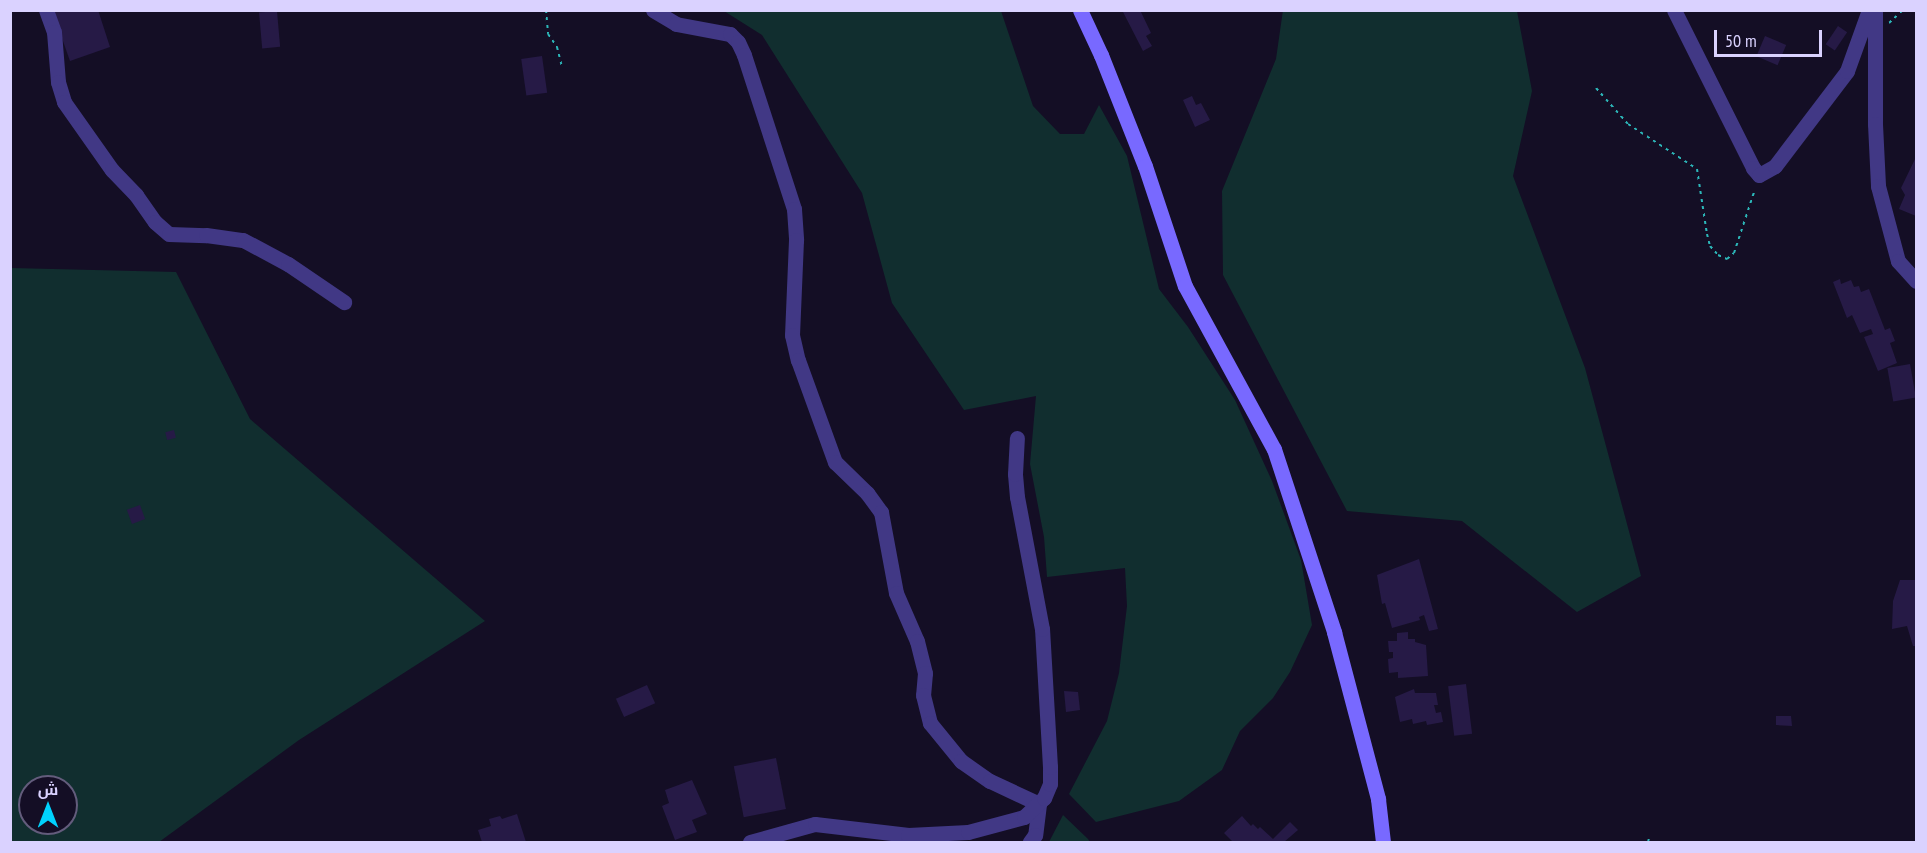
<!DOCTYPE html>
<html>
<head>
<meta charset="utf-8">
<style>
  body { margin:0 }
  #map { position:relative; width:1927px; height:853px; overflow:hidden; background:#140e25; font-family:"PT Sans Narrow",Cairo,sans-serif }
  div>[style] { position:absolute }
  .green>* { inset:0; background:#112e2f }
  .building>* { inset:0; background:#261a46; transform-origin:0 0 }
  .path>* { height:2px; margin-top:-1px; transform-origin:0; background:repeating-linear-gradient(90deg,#2cb7b9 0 3px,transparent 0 7.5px) }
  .street>* { height:15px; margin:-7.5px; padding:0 7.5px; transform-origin:7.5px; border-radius:7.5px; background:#413885 }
  .secondary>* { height:15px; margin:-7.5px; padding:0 7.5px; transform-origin:7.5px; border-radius:7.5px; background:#7869ff }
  span { translate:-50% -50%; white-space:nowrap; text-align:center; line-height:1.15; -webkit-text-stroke:6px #140e25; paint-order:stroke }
  .frame { position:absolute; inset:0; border:12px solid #dad2ff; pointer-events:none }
  .north { position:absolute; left:18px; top:775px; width:60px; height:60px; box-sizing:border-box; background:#140e25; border:2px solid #635c7c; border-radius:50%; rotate:0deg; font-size:16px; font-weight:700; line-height:24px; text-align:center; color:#dad2ff }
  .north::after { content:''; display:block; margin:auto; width:21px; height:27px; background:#00d2fd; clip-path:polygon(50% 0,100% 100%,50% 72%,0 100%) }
  .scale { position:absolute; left:1714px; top:30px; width:108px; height:27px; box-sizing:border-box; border:3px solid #dad2ff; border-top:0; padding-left:8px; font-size:18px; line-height:21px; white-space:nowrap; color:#dad2ff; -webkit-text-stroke:4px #140e25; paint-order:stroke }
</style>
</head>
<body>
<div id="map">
  <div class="green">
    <i style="clip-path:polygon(1283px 10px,1517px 11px,1532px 91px,1513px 176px,1585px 368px,1641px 576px,1577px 612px,1462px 521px,1347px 511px,1223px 275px,1222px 191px,1276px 59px)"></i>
    <i style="clip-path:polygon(724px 11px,1001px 11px,1033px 106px,1060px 134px,1084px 134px,1099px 105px,1127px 156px,1159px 289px,1188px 327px,1235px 400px,1272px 481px,1301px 560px,1312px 625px,1290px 672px,1273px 698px,1240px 731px,1222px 770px,1179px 801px,1096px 822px,1069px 794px,1107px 721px,1119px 673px,1127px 606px,1125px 568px,1047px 577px,1044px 537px,1030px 464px,1036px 396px,964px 410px,892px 303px,862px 193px,762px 35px)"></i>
    <i style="clip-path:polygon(evenodd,11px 268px,176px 272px,250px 419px,485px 621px,299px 740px,159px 842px,11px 842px,11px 268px,30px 787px,66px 787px,66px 823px,30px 823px,30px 787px)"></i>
    <i style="clip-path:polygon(1063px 815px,1088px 839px,1090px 842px,1049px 842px)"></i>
  </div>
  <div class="building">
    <i style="clip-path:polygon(52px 10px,98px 10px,110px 47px,70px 61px)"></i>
    <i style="clip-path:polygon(1122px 10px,1140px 10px,1151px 33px,1146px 36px,1152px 46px,1143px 51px)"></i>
    <i style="left:277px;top:11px;width:36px;height:18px;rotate:85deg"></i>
    <i style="left:1838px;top:26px;width:11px;height:22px;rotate:34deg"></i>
    <i style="left:1765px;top:36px;width:23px;height:22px;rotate:23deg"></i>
    <i style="left:542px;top:56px;width:37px;height:21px;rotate:82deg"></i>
    <i style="clip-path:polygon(1192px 96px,1196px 105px,1201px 103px,1210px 120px,1195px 127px,1183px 100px)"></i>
    <i style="clip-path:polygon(1916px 157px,1916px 216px,1899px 209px,1905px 195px,1901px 188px)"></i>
    <i style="clip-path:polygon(1840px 279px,1841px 284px,1851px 280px,1854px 287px,1859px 286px,1861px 292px,1869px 289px,1885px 330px,1890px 328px,1895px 341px,1890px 343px,1897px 363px,1878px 371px,1864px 337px,1873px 334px,1871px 329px,1860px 333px,1852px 315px,1847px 318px,1833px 282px)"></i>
    <i style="left:1910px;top:364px;width:34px;height:23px;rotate:80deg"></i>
    <i style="left:174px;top:430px;width:8px;height:9px;rotate:76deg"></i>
    <i style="left:140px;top:505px;width:15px;height:14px;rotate:70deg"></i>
    <i style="clip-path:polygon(1419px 559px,1438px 629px,1429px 631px,1424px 615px,1419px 617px,1420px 620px,1392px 628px,1385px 603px,1382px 604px,1377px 575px)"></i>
    <i style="clip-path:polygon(1900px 580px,1916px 580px,1916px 646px,1913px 646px,1907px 626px,1892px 629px,1893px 601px)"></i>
    <i style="clip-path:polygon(1408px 632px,1408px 639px,1415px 639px,1415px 642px,1426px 645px,1428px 676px,1398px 678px,1398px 672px,1389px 673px,1388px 659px,1393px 658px,1393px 652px,1389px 652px,1388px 641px,1397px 641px,1397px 633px)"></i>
    <i style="left:1466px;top:684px;width:50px;height:18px;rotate:83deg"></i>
    <i style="left:647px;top:685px;width:20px;height:34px;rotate:66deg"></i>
    <i style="clip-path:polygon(1414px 689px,1415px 693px,1436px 693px,1438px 705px,1434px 705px,1436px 713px,1441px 712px,1443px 722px,1427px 725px,1426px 721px,1413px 724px,1412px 719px,1400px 722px,1395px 697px)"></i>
    <i style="clip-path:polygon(1064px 691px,1078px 692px,1080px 710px,1066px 712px)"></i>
    <i style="clip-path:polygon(1776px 716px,1791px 716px,1792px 726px,1776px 725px)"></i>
    <i style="left:776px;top:758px;width:52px;height:43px;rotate:79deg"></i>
    <i style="clip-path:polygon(692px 780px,707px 814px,692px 820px,697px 832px,675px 840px,662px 806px,669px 803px,665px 790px)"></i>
    <i style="clip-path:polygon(517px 814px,526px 842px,482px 842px,478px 830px,491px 826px,489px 819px,500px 816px,502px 819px)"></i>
    <i style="clip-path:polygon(1242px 816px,1251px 826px,1253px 824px,1258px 829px,1260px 827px,1273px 839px,1290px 822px,1298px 830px,1284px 842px,1233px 842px,1224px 833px)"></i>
  </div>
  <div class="path">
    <i style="left:546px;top:10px;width:24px;rotate:85deg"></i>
    <i style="left:548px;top:34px;width:16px;rotate:55deg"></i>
    <i style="left:557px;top:47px;width:21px;rotate:76deg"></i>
    <i style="left:1889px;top:23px;width:19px;rotate:-43deg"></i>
    <i style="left:1596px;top:88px;width:48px;rotate:48.4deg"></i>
    <i style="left:1628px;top:124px;width:82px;rotate:33.1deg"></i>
    <i style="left:1697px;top:169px;width:66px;rotate:81.3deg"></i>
    <i style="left:1707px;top:234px;width:12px;rotate:76deg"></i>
    <i style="left:1710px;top:246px;width:12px;rotate:48deg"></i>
    <i style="left:1718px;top:255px;width:10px;rotate:24deg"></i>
    <i style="left:1727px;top:259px;width:9px;rotate:-41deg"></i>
    <i style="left:1734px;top:253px;width:67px;rotate:-71.8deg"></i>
    <i style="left:1648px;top:842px;width:4px;rotate:-76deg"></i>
  </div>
  <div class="street">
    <i style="left:46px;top:10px;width:23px;rotate:70deg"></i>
    <i style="left:54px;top:32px;width:50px;rotate:85.4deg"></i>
    <i style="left:58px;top:82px;width:21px;rotate:73deg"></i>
    <i style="left:64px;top:102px;width:83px;rotate:54.8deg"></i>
    <i style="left:112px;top:170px;width:35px;rotate:46deg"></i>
    <i style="left:136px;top:195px;width:33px;rotate:55deg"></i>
    <i style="left:155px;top:222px;width:18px;rotate:41deg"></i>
    <i style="left:169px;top:234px;width:37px;rotate:2deg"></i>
    <i style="left:206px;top:235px;width:37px;rotate:8deg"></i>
    <i style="left:243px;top:240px;width:51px;rotate:28.1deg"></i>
    <i style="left:288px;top:264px;width:68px;rotate:34.2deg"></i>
    <i style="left:653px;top:10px;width:27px;rotate:31deg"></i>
    <i style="left:676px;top:24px;width:55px;rotate:10.5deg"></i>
    <i style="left:730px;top:34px;width:11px;rotate:45deg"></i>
    <i style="left:738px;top:42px;width:14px;rotate:65deg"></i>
    <i style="left:744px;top:55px;width:162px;rotate:72deg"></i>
    <i style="left:794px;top:209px;width:31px;rotate:86deg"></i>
    <i style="left:796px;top:240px;width:95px;rotate:92.4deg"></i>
    <i style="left:792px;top:335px;width:26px;rotate:77deg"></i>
    <i style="left:798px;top:360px;width:109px;rotate:70.1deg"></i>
    <i style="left:835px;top:462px;width:45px;rotate:44.1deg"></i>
    <i style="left:867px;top:493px;width:24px;rotate:54deg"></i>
    <i style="left:881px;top:512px;width:82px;rotate:79.5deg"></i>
    <i style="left:896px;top:593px;width:52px;rotate:66.4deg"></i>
    <i style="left:917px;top:641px;width:33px;rotate:76deg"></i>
    <i style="left:925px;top:673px;width:22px;rotate:95deg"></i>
    <i style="left:923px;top:695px;width:29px;rotate:76deg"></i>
    <i style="left:930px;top:723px;width:49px;rotate:50.8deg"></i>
    <i style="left:961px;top:761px;width:35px;rotate:35deg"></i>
    <i style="left:990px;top:781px;width:54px;rotate:25.1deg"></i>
    <i style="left:1039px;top:804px;width:31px;rotate:97deg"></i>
    <i style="left:1035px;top:835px;width:9px;rotate:126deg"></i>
    <i style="left:1674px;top:10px;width:177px;rotate:63.4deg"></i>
    <i style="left:1753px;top:168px;width:9px;rotate:49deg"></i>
    <i style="left:1759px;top:175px;width:18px;rotate:-29deg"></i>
    <i style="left:1775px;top:166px;width:119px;rotate:-52.8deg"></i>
    <i style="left:1847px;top:71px;width:65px;rotate:-70.2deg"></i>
    <i style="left:1875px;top:10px;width:114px;rotate:90deg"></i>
    <i style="left:1875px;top:124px;width:62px;rotate:87.2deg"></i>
    <i style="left:1878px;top:186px;width:78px;rotate:75.1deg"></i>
    <i style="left:1898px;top:261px;width:27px;rotate:48deg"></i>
    <i style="left:750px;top:842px;width:67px;rotate:-15.5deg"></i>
    <i style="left:815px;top:824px;width:94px;rotate:6.7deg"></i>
    <i style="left:908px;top:835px;width:60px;rotate:-2.9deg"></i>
    <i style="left:968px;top:832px;width:58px;rotate:-15deg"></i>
    <i style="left:1024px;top:817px;width:28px;rotate:-44deg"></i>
    <i style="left:1044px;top:798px;width:15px;rotate:-67deg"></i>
    <i style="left:1050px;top:784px;width:17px;rotate:-90deg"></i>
    <i style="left:1050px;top:767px;width:138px;rotate:-93.3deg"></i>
    <i style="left:1042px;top:629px;width:134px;rotate:-100.7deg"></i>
    <i style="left:1017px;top:497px;width:23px;rotate:-95deg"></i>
    <i style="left:1015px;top:474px;width:36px;rotate:-87deg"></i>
  </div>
  <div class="secondary">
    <i style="left:1080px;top:10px;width:50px;rotate:65deg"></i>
    <i style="left:1101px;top:55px;width:119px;rotate:68.4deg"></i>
    <i style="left:1145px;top:166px;width:126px;rotate:71.6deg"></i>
    <i style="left:1185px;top:286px;width:186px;rotate:61.4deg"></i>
    <i style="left:1274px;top:449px;width:193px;rotate:71.8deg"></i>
    <i style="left:1334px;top:632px;width:173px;rotate:75.2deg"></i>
    <i style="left:1378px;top:799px;width:43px;rotate:83.4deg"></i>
  </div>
  <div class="frame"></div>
  <div class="north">ش</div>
  <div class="scale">50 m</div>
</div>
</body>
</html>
